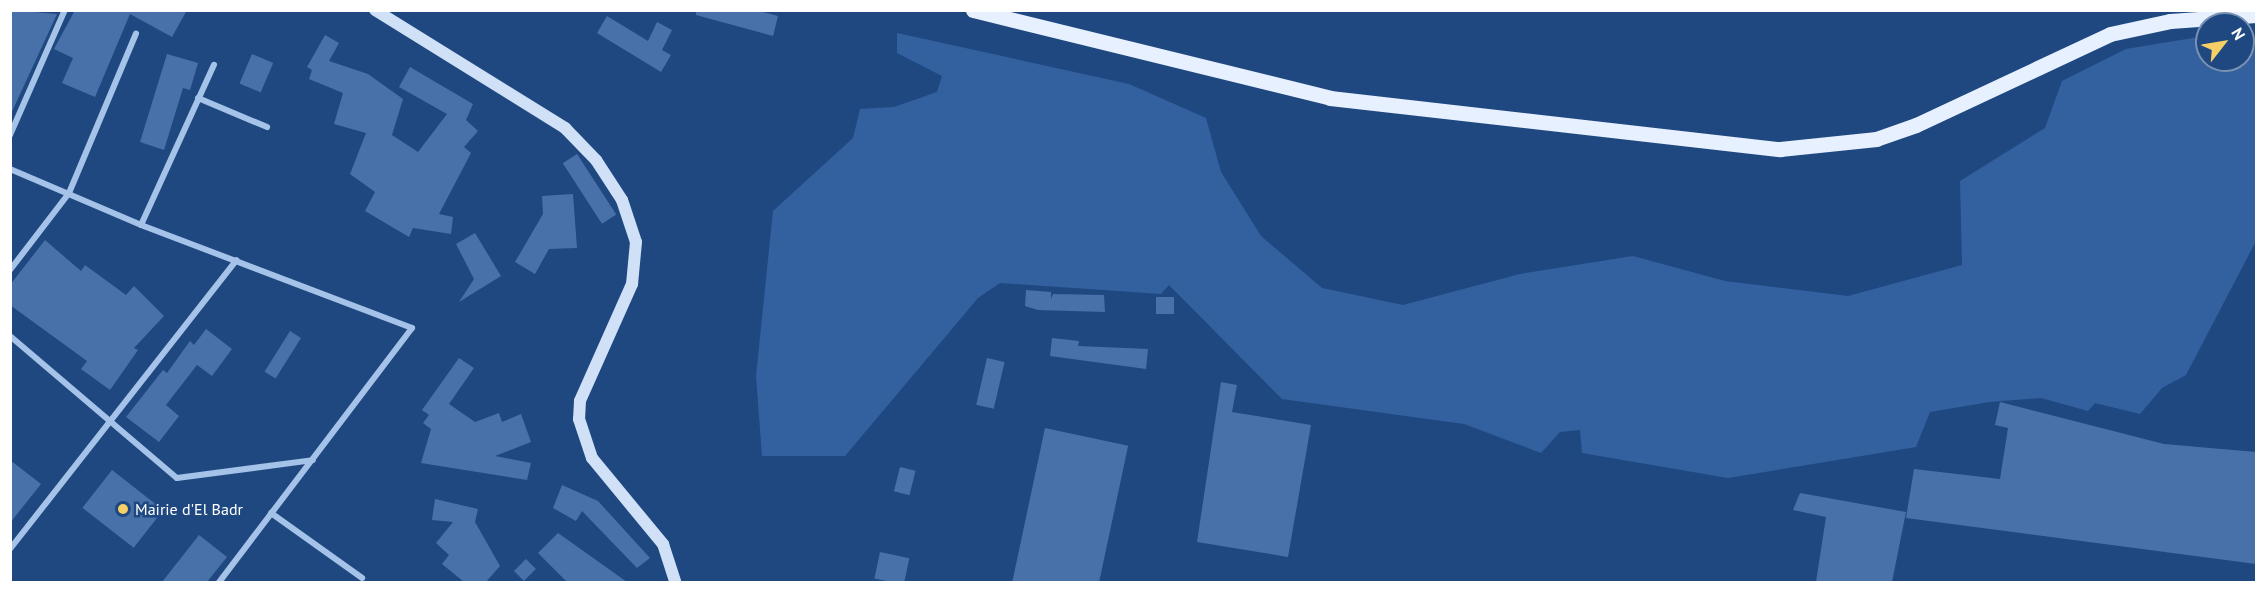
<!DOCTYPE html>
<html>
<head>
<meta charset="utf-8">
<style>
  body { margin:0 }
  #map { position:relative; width:2267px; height:593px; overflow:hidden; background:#1f4881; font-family:"PT Sans",sans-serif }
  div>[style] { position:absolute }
  .green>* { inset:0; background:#33619f }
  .building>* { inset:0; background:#4871aa; transform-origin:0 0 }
  .minor>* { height:6px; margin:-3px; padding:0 3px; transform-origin:3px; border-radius:3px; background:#a5c2e8 }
  .secondary>* { height:12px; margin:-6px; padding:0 6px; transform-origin:6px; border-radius:6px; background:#cfe0f7 }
  .primary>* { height:15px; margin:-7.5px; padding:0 7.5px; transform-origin:7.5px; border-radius:7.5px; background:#e7f0fe }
  .dots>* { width:16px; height:16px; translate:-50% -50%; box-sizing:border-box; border:3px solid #1f4881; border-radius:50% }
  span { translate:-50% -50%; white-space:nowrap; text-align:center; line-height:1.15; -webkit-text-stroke:5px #1f4881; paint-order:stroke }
  .poi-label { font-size:16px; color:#fff }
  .left { translate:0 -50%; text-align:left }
  .frame { position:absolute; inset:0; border:12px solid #fff; pointer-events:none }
  .north { position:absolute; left:2195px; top:12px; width:60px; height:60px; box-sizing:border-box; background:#1f4881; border:2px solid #7991b3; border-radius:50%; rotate:59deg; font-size:16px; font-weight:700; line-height:24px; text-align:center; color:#fff }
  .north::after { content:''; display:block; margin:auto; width:21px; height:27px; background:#f6cf65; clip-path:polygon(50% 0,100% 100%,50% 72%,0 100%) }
</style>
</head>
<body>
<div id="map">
  <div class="green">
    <i style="clip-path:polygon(897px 33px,1129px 84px,1206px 118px,1221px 172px,1261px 236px,1322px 288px,1403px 305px,1520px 274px,1633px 256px,1725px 281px,1848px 296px,1962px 265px,1960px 181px,2045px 128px,2062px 81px,2126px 49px,2199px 37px,2207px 38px,2207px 60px,2243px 60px,2243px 46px,2256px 47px,2256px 241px,2186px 375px,2162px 388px,2140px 414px,2095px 403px,2088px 411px,2041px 398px,1989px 402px,1930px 412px,1916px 447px,1728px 478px,1582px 453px,1580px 430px,1560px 432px,1541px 453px,1464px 424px,1282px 399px,1169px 285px,1161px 294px,1000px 283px,978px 298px,845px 456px,762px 456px,756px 376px,773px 211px,853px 138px,860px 109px,894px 107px,937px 92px,942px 76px,897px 53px)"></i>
  </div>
  <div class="building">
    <i style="clip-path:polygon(10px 10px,57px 14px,10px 116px)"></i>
    <i style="clip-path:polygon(75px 10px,187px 10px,172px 37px,130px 14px,95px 97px,62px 83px,73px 58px,54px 49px)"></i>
    <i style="clip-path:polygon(696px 10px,756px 10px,778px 16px,773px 36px,696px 15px)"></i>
    <i style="clip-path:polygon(607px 16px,648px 41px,657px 22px,672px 30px,662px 50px,671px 55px,661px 72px,597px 33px)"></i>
    <i style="clip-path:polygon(325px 35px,339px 43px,329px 61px,368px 74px,403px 99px,392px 135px,418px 152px,447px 114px,399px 87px,410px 67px,473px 104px,466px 120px,478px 131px,464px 147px,471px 153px,439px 214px,453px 217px,451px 234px,413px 228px,409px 237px,365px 211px,375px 192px,350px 174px,366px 133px,334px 124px,343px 93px,309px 79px,312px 70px,307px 67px)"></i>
    <i style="clip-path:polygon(167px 54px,198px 63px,190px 90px,183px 88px,164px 150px,140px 142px)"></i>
    <i style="left:252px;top:54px;width:23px;height:32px;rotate:23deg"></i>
    <i style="left:577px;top:154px;width:72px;height:17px;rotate:57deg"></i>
    <i style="clip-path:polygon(573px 194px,577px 248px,549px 249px,535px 274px,515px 262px,543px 214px,542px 196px)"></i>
    <i style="clip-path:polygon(475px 233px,501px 276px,459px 302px,474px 279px,456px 244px)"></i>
    <i style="clip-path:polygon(45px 240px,81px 271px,85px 265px,126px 295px,134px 286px,164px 316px,134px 348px,138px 350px,110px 390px,81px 369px,87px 361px,10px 305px,10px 285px)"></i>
    <i style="clip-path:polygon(1026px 290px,1051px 292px,1051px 299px,1053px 294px,1104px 295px,1105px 312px,1038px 310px,1025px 306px)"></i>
    <i style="left:1156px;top:297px;width:18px;height:17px"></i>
    <i style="clip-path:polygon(206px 329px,232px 349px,212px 376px,197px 365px,166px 405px,179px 416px,159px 442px,126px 417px,163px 370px,167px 373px,190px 341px,194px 345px)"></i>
    <i style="left:290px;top:331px;width:13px;height:48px;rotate:32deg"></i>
    <i style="clip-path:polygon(1052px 338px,1079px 341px,1078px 346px,1148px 349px,1146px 369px,1050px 356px)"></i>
    <i style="clip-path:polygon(459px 358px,474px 368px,449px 404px,475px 422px,499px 413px,502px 422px,521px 414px,531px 442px,495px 456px,531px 463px,527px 480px,421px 463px,431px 429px,423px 423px,429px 415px,422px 410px)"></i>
    <i style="left:987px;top:358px;width:18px;height:48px;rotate:13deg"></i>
    <i style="clip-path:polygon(1221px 382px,1237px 385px,1232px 412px,1311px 425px,1288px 557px,1197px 542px)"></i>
    <i style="clip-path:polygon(2000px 402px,2164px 444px,2256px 452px,2256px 564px,1906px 518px,1914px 469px,2000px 479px,2008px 428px,1995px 425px)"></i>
    <i style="left:1045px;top:428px;width:85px;height:157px;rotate:12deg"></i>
    <i style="clip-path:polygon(10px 460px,41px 484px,10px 523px)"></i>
    <i style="left:900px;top:467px;width:16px;height:25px;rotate:14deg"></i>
    <i style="left:112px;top:470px;width:65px;height:48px;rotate:38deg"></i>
    <i style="clip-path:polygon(562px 485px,598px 501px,650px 558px,637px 568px,582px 511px,576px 521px,553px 508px)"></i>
    <i style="clip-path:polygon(1800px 493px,1906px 512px,1892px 582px,1816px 582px,1826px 517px,1793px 510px)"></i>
    <i style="clip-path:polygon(435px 499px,478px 509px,475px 522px,500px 566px,486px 582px,464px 582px,442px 564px,449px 555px,436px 543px,453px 522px,432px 520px)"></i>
    <i style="clip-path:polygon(558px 533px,627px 582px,567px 582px,538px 553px)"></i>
    <i style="clip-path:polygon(199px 535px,227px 557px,207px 582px,162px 582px)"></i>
    <i style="left:880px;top:552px;width:30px;height:27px;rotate:12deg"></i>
    <i style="left:526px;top:559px;width:14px;height:17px;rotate:45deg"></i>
  </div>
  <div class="minor">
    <i style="left:198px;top:98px;width:75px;rotate:22.8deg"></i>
    <i style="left:10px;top:135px;width:137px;rotate:-66.3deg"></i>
    <i style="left:10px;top:169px;width:142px;rotate:23.1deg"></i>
    <i style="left:141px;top:225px;width:290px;rotate:20.8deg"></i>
    <i style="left:412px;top:328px;width:319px;rotate:127.2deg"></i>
    <i style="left:141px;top:225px;width:176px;rotate:-65.5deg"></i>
    <i style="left:10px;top:270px;width:97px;rotate:-52.5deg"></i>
    <i style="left:69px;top:193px;width:173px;rotate:-67.2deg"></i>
    <i style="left:10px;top:336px;width:219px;rotate:40.4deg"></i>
    <i style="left:177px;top:478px;width:137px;rotate:-7.5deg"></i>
    <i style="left:271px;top:513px;width:112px;rotate:35.5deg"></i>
    <i style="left:10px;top:549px;width:367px;rotate:-51.9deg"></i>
  </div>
  <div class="secondary">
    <i style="left:375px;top:10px;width:224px;rotate:31.8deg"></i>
    <i style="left:565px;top:128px;width:45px;rotate:45.9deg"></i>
    <i style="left:596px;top:160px;width:48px;rotate:57deg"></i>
    <i style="left:622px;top:200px;width:44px;rotate:71.6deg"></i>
    <i style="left:636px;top:242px;width:42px;rotate:95.4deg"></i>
    <i style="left:632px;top:284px;width:128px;rotate:114deg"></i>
    <i style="left:580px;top:401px;width:18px;rotate:93deg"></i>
    <i style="left:579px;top:419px;width:41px;rotate:71.6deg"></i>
    <i style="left:592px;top:458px;width:112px;rotate:50.5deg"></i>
    <i style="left:663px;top:544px;width:40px;rotate:72deg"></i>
  </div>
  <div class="primary">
    <i style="left:973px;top:10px;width:368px;rotate:13.8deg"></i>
    <i style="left:1330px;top:98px;width:453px;rotate:6.5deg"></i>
    <i style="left:1780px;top:149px;width:97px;rotate:-5.9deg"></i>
    <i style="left:1876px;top:139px;width:42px;rotate:-19.3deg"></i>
    <i style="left:1916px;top:125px;width:214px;rotate:-25.1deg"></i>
    <i style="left:2110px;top:34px;width:61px;rotate:-12.2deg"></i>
    <i style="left:2170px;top:21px;width:86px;rotate:-4deg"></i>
  </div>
  <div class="dots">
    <i style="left:123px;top:509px;background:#f6cf65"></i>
  </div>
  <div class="poi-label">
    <span class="left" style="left:135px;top:509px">Mairie d'El Badr</span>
  </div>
  <div class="frame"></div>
  <div class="north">N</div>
</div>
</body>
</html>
